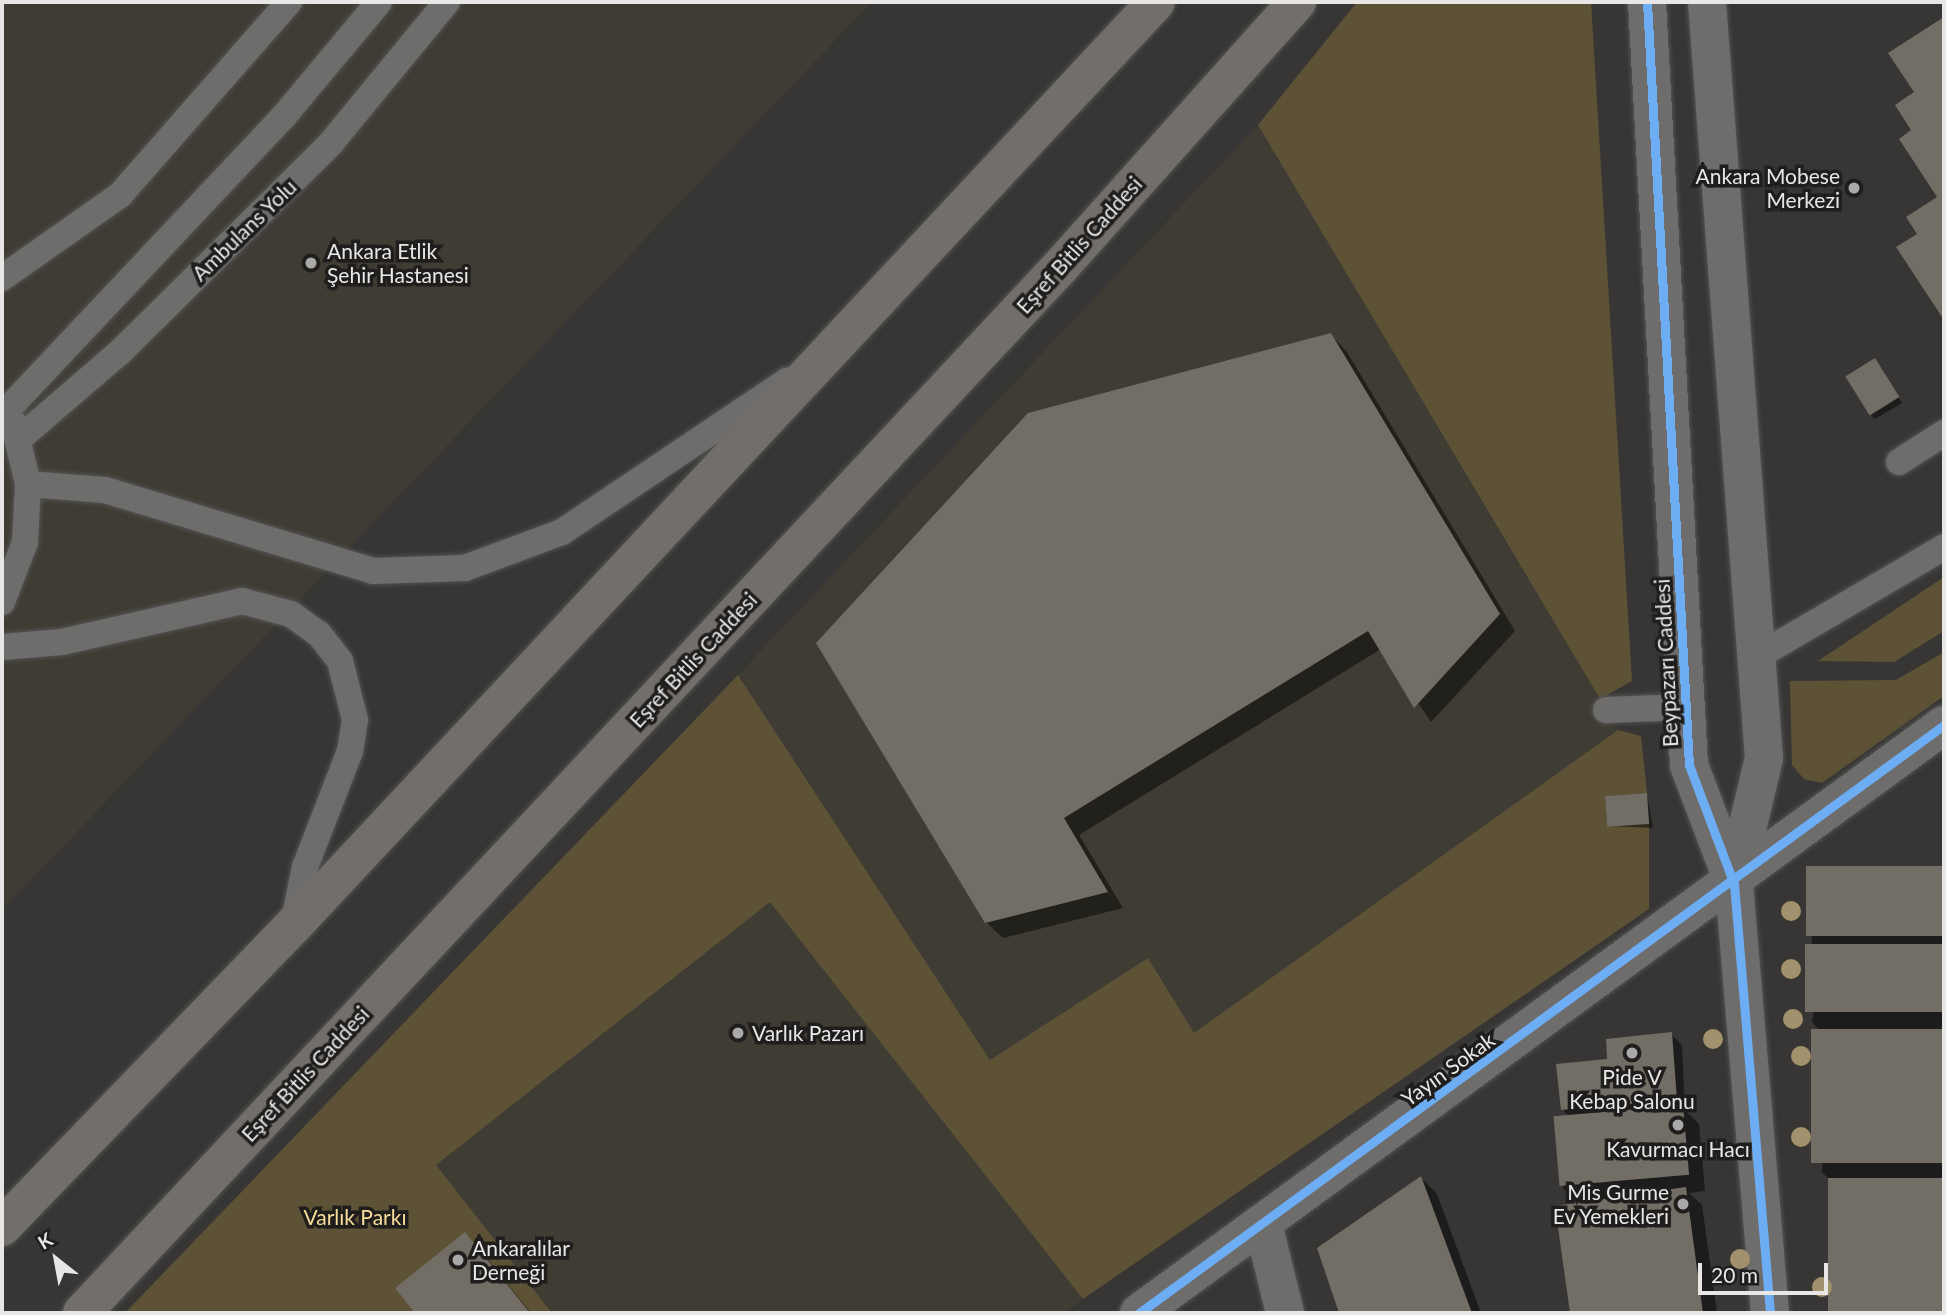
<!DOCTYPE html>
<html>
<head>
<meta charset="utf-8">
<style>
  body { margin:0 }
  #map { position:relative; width:1946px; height:1315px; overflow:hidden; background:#373635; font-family:Lato,sans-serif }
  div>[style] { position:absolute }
  .built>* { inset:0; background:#3f3c34 }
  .green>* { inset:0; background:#5d5236 }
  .shadow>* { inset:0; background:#0007 }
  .building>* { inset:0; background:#726e65; transform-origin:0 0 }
  .roads { filter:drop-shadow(0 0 2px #535352) drop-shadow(0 0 2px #535352) }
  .service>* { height:26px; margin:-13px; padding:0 13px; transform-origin:13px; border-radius:13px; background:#6e6d6c }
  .minor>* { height:38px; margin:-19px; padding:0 19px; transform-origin:19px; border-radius:19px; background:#6e6d6c }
  .tertiary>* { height:38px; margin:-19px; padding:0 19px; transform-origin:19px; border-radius:19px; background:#6e6d6c }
  .secondary>* { height:38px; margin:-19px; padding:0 19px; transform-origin:19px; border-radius:19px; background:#726f6b }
  .cycleway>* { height:9px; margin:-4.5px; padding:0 4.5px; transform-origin:4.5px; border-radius:4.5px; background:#6dadf4 }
  .trees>* { width:20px; height:20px; margin:-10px; border-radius:50%; background:#a1916c }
  .dots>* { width:19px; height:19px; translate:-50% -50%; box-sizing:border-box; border:4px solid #1f1e1d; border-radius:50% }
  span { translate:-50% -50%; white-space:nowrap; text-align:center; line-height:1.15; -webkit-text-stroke:7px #1f1e1d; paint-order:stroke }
  .poi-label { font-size:21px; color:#e8e7e6 }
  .right { translate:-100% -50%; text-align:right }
  .left { translate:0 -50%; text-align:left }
  .street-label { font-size:21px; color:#e8e7e6 }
  .park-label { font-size:21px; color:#f8dc99 }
  .frame { position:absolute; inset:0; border:4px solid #e8e7e6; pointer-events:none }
  .north { position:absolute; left:21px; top:1224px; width:70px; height:70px; -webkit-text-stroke:5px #1f1e1d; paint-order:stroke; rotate:329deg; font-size:19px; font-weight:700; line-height:28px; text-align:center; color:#e8e7e6 }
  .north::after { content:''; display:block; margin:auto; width:24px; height:32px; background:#e8e7e6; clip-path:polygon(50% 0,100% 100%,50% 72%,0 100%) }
  .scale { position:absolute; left:1698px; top:1263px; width:130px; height:32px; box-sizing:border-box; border:4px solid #e8e7e6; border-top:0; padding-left:9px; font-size:21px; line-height:24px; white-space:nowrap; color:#e8e7e6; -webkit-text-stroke:5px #1f1e1d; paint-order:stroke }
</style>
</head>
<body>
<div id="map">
  <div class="built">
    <i style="clip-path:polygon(2px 2px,872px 2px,2px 910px)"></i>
    <i style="clip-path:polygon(1258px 125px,1618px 730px,1194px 1034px,990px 1060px,738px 675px)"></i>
    <i style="clip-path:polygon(771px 901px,1083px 1299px,1064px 1313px,552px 1313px,435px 1165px)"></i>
  </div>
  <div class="green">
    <i style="clip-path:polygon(1357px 2px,1591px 2px,1632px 681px,1600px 699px,1258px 125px)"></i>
    <i style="clip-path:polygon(1944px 577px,1944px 631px,1894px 662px,1818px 661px)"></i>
    <i style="clip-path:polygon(1944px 652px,1944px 696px,1822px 783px,1804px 779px,1792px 765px,1790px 681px,1896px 680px)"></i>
    <i style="clip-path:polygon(738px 675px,990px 1060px,1148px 958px,1194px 1033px,1618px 730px,1641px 736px,1647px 793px,1606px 796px,1607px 826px,1649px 824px,1649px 909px,1083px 1299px,770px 902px,436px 1165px,552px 1313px,125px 1313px)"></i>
  </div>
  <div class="shadow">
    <i style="clip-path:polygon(1944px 19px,1944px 317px,1899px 247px,1919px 234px,1939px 197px,1914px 131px,1916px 93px,1891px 54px)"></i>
    <i style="clip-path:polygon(1331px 335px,1347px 352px,1515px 631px,1431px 722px,1381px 649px,1079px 835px,1123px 908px,1003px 938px,986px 922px)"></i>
    <i style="clip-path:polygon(1875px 361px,1902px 403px,1875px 419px,1870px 414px)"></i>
    <i style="clip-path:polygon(1647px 795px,1653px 828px,1609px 826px)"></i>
    <i style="clip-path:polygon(1944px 868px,1944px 1313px,1839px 1313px,1830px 1188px,1838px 1188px,1822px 1172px,1829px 1040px,1812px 1022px,1822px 955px,1812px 945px,1808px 879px)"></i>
    <i style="clip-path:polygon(1671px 1034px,1682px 1045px,1685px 1110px,1699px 1124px,1705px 1191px,1689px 1193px,1702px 1205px,1717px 1313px,1572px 1313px,1557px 1207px,1579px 1204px,1563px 1188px,1571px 1118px,1562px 1109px,1609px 1061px)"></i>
    <i style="clip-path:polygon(1421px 1178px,1437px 1194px,1481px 1313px,1341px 1313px,1320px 1249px)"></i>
    <i style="clip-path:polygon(464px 1234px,481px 1251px,531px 1313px,417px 1313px,397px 1288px)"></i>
  </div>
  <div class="building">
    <i style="clip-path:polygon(1944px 17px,1944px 320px,1896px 247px,1917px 234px,1906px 217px,1937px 197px,1899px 139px,1911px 130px,1895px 105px,1914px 92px,1888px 53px)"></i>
    <i style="clip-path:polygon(1331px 333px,1500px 614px,1414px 708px,1368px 631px,1064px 818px,1108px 892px,985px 923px,816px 643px,1028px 413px)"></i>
    <i style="left:1875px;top:358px;width:46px;height:35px;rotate:58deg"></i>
    <i style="left:1647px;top:793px;width:31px;height:42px;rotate:86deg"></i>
    <i style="left:1944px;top:866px;width:70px;height:138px;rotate:90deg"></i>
    <i style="left:1944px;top:944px;width:68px;height:139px;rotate:90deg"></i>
    <i style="left:1944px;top:1029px;width:134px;height:133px;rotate:90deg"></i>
    <i style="clip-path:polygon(1672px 1032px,1677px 1100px,1561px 1110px,1556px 1064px,1607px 1059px,1606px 1039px)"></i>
    <i style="left:1683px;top:1105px;width:70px;height:130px;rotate:85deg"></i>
    <i style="clip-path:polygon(1421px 1176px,1472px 1313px,1339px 1313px,1317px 1248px)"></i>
    <i style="left:1944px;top:1178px;width:135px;height:116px;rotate:90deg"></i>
    <i style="clip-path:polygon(1686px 1187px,1703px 1313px,1570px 1313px,1555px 1206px)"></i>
    <i style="clip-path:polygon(465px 1232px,530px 1313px,415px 1313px,395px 1288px)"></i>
  </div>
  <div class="roads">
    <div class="service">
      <i style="left:2px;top:278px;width:144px;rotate:-35.1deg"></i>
      <i style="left:120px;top:195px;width:257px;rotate:-48.8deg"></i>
      <i style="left:8px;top:409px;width:403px;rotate:-46.7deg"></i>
      <i style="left:284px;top:116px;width:148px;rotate:-50.2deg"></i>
      <i style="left:20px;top:438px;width:132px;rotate:-40.7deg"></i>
      <i style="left:120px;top:352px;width:297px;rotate:-44.7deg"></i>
      <i style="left:331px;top:143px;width:183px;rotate:-50.6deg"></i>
      <i style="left:1899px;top:462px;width:54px;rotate:-32.8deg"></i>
      <i style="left:28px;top:484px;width:77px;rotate:4.5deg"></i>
      <i style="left:105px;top:490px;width:280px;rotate:16.8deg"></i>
      <i style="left:373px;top:571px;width:92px;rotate:-1.9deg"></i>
      <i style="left:465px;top:568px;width:103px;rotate:-20.4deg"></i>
      <i style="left:562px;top:532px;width:272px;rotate:-33.9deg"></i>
      <i style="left:2px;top:602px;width:64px;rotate:-69deg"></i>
      <i style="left:25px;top:542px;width:58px;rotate:-87deg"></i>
      <i style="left:28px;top:484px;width:64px;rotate:-103.6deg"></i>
      <i style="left:2px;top:647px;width:60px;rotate:-4.8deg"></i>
      <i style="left:62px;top:642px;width:185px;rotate:-12.8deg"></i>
      <i style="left:242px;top:601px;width:51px;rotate:14.9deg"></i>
      <i style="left:291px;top:614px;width:34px;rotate:36deg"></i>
      <i style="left:319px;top:634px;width:34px;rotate:52deg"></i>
      <i style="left:340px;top:661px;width:61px;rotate:75.7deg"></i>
      <i style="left:355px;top:720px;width:31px;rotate:99deg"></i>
      <i style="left:350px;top:751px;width:124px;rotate:111.2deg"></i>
      <i style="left:305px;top:867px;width:59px;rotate:101.7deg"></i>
      <i style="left:1755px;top:658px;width:219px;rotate:-30.4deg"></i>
      <i style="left:1606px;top:710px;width:80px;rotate:-2.1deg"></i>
    </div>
    <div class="minor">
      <i style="left:1263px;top:1224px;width:92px;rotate:76.1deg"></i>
    </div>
    <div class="tertiary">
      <i style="left:1647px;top:2px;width:764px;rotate:86.85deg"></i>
      <i style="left:1689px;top:765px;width:127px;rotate:69.3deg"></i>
      <i style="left:1734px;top:884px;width:431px;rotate:85.2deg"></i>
      <i style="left:1707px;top:2px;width:758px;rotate:85.69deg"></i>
      <i style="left:1764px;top:758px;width:130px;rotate:103.4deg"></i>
      <i style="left:1139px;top:1313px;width:997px;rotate:-36.15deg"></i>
    </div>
    <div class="secondary">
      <i style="left:2px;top:1227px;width:419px;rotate:-46deg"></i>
      <i style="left:293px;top:926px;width:1264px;rotate:-46.96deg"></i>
      <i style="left:82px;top:1313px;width:1433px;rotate:-46.92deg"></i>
      <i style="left:1061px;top:266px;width:354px;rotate:-48.2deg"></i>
    </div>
  </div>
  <div class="cycleway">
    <i style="left:1647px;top:2px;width:764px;rotate:86.85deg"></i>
    <i style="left:1689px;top:765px;width:127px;rotate:69.3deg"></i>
    <i style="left:1734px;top:884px;width:431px;rotate:85.2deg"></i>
    <i style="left:1139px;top:1313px;width:997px;rotate:-36.15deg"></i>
  </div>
  <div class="trees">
    <i style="left:1791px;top:911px"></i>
    <i style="left:1791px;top:969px"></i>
    <i style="left:1793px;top:1019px"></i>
    <i style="left:1713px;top:1039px"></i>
    <i style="left:1801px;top:1056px"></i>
    <i style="left:1801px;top:1137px"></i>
    <i style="left:1740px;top:1259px"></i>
    <i style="left:1822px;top:1287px"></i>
  </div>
  <div class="dots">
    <i style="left:1854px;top:188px;background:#aaa9a8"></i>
    <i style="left:311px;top:263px;background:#aaa9a8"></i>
    <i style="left:738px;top:1033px;background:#aaa9a8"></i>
    <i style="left:1632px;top:1053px;background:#aaa9a8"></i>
    <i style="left:1678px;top:1125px;background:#aaa9a8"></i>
    <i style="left:1683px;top:1204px;background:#aaa9a8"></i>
    <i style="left:458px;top:1260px;background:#aaa9a8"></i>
  </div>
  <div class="poi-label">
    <span class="right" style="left:1840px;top:188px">Ankara Mobese<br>Merkezi</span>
    <span class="left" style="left:327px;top:263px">Ankara Etlik<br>Şehir Hastanesi</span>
    <span class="left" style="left:752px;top:1033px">Varlık Pazarı</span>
    <span style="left:1632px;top:1089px">Pide V<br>Kebap Salonu</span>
    <span style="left:1678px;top:1149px">Kavurmacı Hacı</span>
    <span class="right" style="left:1669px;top:1204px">Mis Gurme<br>Ev Yemekleri</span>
    <span class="left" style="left:472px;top:1260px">Ankaralılar<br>Derneği</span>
  </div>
  <div class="street-label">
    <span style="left:244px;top:230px;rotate:-44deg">Ambulans Yolu</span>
    <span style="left:1079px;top:245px;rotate:-48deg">Eşref Bitlis Caddesi</span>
    <span style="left:693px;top:660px;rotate:-47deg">Eşref Bitlis Caddesi</span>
    <span style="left:1666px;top:663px;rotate:-93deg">Beypazarı Caddesi</span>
    <span style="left:1448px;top:1069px;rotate:-36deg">Yayın Sokak</span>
    <span style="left:305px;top:1074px;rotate:-47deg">Eşref Bitlis Caddesi</span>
  </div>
  <div class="park-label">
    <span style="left:355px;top:1217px">Varlık Parkı</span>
  </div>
  <div class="frame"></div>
  <div class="north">K</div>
  <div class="scale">20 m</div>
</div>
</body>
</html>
